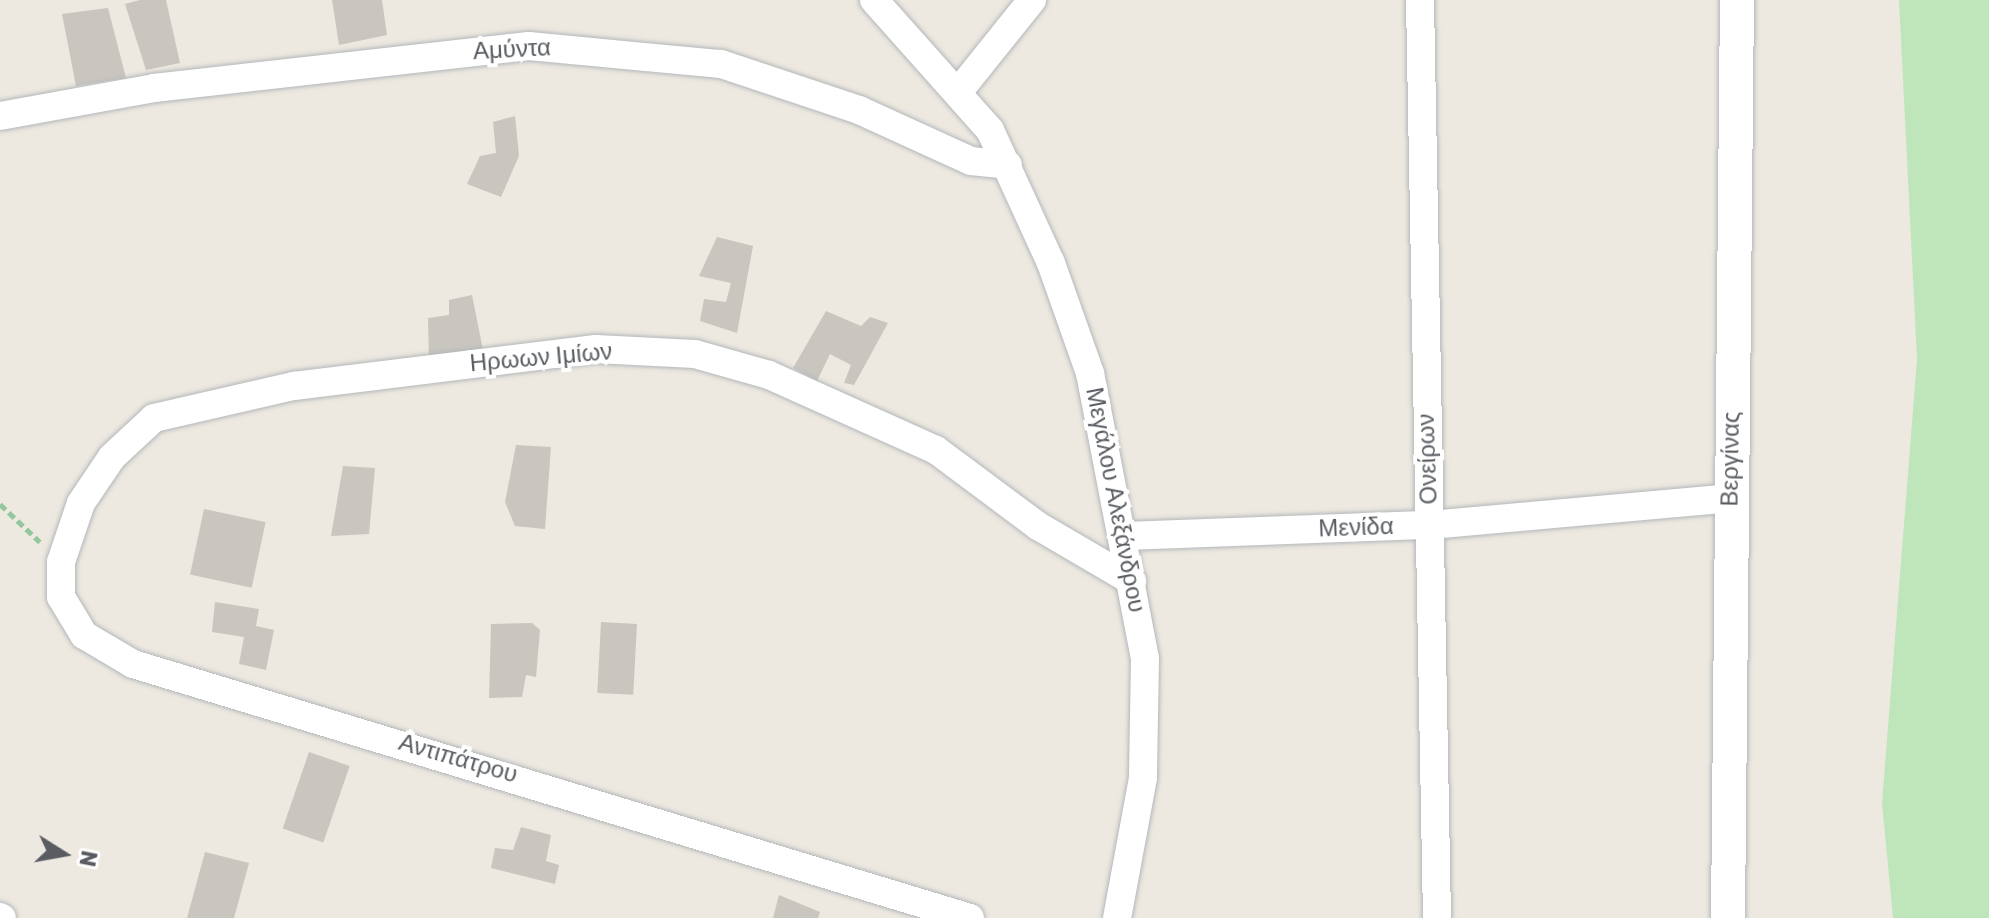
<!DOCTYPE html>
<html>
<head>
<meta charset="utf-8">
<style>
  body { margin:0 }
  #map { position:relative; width:1989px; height:918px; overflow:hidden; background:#ede9e0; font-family:Rubik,sans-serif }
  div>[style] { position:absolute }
  .green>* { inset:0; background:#bee6ba }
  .building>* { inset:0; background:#c9c5bf; transform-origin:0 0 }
  .path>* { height:5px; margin-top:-2.5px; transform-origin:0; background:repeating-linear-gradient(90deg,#93c89e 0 8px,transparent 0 12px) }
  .roads { filter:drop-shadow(0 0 2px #b3b7bb) drop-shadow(0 0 2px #b3b7bb) }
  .minor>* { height:28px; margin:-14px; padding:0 14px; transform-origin:14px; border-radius:14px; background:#fff }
  .tertiary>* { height:34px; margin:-17px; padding:0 17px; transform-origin:17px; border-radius:17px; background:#fff }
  span { translate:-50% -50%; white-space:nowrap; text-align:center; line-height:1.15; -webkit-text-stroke:8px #fff; paint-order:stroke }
  .street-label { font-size:24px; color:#595d62 }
  .north { position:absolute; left:24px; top:814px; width:80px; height:80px; -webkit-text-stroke:6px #fff; paint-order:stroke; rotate:101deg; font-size:22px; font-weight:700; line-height:32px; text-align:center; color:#595d62 }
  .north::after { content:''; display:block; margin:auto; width:28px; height:36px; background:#595d62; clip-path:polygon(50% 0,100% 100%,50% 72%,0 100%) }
</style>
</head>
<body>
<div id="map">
  <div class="green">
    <i style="clip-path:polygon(1899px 0,1989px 0,1989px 918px,1893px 918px,1882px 803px,1917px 359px)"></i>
  </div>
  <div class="building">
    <i style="clip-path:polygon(140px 0,166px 0,180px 63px,146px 70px,125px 4px)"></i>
    <i style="clip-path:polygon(332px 0,382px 0,387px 35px,339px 45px)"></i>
    <i style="clip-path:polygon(108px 8px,126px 78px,76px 86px,62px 14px)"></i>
    <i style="clip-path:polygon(515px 116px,519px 156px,501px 197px,467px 184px,480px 156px,496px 153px,493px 122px)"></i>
    <i style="clip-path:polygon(717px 237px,753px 246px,737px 333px,700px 321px,704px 299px,726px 302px,731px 283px,699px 276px)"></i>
    <i style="clip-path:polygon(472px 295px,483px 350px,429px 360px,428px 318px,449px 315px,449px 300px)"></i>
    <i style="clip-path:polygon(826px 311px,861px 326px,870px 317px,888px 323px,854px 385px,844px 383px,851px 365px,830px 354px,817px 381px,793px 368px)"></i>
    <i style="clip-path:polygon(516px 445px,551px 447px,545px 529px,515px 526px,505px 502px)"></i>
    <i style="clip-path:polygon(343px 466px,375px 468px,369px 534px,331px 536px)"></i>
    <i style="left:204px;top:509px;width:63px;height:67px;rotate:12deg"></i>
    <i style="clip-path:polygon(215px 602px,259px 609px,256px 626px,274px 630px,266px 670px,239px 664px,244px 637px,212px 632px)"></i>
    <i style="left:601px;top:622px;width:36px;height:71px;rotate:3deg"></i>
    <i style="clip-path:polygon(532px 623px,540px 630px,536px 677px,526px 675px,522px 697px,489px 698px,491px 624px)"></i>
    <i style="left:309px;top:752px;width:43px;height:81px;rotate:19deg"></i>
    <i style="clip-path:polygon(521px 827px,551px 835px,546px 861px,559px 865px,555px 884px,491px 868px,495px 848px,513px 850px)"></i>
    <i style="clip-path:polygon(205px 852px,249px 863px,234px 918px,187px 918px)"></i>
    <i style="clip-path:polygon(779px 895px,820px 912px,818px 918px,773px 918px)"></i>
  </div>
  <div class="path">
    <i style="left:0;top:504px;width:55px;rotate:43.5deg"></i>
  </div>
  <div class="roads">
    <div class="minor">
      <i style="left:874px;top:0;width:174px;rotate:48.3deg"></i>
      <i style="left:990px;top:130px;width:146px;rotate:65.4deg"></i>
      <i style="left:1051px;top:263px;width:117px;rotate:70.5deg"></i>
      <i style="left:1090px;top:373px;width:291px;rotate:79.1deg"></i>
      <i style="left:1145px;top:659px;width:119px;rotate:91deg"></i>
      <i style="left:1143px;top:778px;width:142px;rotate:100.5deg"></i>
      <i style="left:1420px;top:0;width:918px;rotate:88.94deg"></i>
      <i style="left:959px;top:91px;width:117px;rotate:-51.3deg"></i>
      <i style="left:0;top:116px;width:157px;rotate:-10.3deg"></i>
      <i style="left:154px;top:88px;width:377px;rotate:-6.4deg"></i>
      <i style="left:529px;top:46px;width:193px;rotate:5.4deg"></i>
      <i style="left:721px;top:64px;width:145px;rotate:18.4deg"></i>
      <i style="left:859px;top:110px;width:123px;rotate:24.5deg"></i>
      <i style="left:971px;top:161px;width:37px;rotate:6deg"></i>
      <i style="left:1125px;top:536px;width:305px;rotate:-2.1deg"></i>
      <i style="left:1430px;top:525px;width:301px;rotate:-5.1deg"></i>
      <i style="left:0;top:917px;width:2px;rotate:27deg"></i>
      <i style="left:970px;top:918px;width:875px;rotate:-163.12deg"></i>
      <i style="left:133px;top:664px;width:57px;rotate:-149.4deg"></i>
      <i style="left:84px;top:635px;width:44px;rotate:-121.2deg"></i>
      <i style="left:61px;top:597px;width:35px;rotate:-90deg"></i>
      <i style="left:61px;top:562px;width:62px;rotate:-71.3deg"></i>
      <i style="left:81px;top:503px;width:55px;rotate:-56deg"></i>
      <i style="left:112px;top:457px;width:57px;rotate:-42.9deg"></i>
      <i style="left:154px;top:418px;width:144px;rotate:-12.9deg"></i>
      <i style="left:294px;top:386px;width:304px;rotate:-7deg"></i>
      <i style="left:596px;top:349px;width:99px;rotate:2.9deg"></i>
      <i style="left:695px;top:354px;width:77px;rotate:15.8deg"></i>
      <i style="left:769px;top:375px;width:183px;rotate:24.2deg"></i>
      <i style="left:936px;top:450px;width:127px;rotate:36.7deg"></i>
      <i style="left:1038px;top:526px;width:109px;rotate:30.3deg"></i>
    </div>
    <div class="tertiary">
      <i style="left:1728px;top:918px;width:918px;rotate:-89.44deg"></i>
    </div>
  </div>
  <div class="street-label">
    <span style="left:512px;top:50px;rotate:-3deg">Αμύντα</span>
    <span style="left:541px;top:358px;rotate:-5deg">Ηρωων Ιμίων</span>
    <span style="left:1428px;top:459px;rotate:-92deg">Ονείρων</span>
    <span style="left:1731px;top:459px;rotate:-89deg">Βεργίνας</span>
    <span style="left:1115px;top:500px;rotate:79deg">Μεγάλου Αλεξάνδρου</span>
    <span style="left:1356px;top:528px;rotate:-2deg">Μενίδα</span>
    <span style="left:458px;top:759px;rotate:16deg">Αντιπάτρου</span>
  </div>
  <div class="north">N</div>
</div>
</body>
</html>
